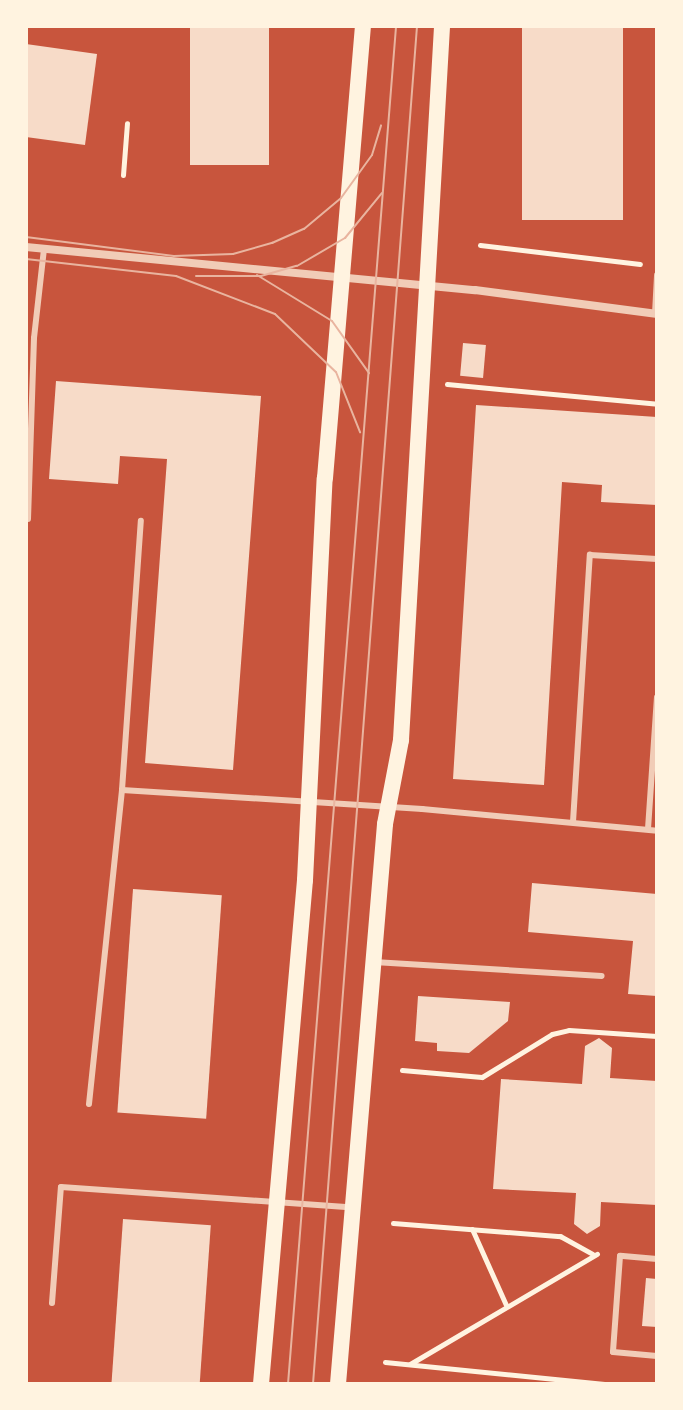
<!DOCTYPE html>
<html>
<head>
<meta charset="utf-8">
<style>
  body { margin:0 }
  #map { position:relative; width:683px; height:1410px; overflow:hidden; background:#c8553d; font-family:"IBM Plex Sans",sans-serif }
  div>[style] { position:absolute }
  .building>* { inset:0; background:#f7dbc8; transform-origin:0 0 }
  .path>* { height:5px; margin:-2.5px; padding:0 2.5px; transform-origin:2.5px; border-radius:2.5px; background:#fff3e0 }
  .service>* { height:6px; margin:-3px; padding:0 3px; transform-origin:3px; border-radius:3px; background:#f1ccb7 }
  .minor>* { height:8px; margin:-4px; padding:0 4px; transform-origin:4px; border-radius:4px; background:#f1ccb7 }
  .secondary>* { height:16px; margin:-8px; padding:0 8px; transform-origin:8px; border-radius:8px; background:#fff3e0 }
  .tram>* { height:2px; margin:-1px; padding:0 1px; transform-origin:1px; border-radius:1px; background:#e9b49f }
  span { translate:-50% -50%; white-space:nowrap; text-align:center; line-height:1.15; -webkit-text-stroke:6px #fff3e0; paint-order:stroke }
  .frame { position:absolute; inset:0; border:28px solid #fff3e0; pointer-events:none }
</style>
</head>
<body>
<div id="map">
  <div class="building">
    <i style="left:190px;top:26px;width:79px;height:139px"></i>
    <i style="left:522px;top:26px;width:101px;height:194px"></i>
    <i style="clip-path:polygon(26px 44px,97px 54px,85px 145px,26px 137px)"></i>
    <i style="left:463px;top:343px;width:23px;height:33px;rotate:5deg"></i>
    <i style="clip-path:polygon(56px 381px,261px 396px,233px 770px,145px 763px,167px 459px,120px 456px,118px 484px,49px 479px)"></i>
    <i style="clip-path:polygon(476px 405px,657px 417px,657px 505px,601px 502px,602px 485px,562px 482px,544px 785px,453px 779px)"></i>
    <i style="clip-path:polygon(532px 883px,657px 894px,657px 996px,628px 994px,633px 941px,528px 932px)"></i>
    <i style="left:133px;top:889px;width:89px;height:224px;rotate:4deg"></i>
    <i style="clip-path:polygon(418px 996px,510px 1002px,508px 1021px,469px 1053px,437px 1051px,437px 1043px,415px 1041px)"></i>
    <i style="clip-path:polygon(599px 1038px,612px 1048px,610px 1078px,657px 1081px,657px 1205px,601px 1202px,600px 1226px,587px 1234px,574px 1224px,576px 1193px,493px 1189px,501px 1079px,582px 1084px,585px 1046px)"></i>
    <i style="left:123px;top:1219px;width:88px;height:165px;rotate:4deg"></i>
    <i style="clip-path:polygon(646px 1278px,657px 1279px,657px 1327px,642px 1326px)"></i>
  </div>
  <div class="path">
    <i style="left:123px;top:175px;width:52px;rotate:-85.6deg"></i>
    <i style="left:480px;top:245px;width:161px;rotate:6.8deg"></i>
    <i style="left:447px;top:384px;width:211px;rotate:5.4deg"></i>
    <i style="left:402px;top:1070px;width:80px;rotate:5deg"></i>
    <i style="left:482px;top:1077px;width:82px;rotate:-31.6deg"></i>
    <i style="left:552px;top:1034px;width:17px;rotate:-13deg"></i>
    <i style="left:569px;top:1030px;width:88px;rotate:3.9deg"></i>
    <i style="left:393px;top:1223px;width:168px;rotate:4.5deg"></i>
    <i style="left:560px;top:1236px;width:37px;rotate:29deg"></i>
    <i style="left:472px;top:1229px;width:83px;rotate:65.9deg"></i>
    <i style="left:385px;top:1362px;width:223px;rotate:5.7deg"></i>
    <i style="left:410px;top:1364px;width:217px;rotate:-30.5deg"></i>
  </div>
  <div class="service">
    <i style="left:655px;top:314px;width:39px;rotate:-87deg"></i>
    <i style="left:28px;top:519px;width:181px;rotate:-88.1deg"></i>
    <i style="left:34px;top:338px;width:90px;rotate:-83.6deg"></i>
    <i style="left:122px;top:790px;width:270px;rotate:-86deg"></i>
    <i style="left:573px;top:822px;width:268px;rotate:-86.4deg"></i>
    <i style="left:590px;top:555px;width:67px;rotate:3.4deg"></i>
    <i style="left:648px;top:829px;width:132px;rotate:-86.1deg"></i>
    <i style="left:374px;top:962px;width:228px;rotate:3.5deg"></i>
    <i style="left:89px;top:1104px;width:316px;rotate:-84deg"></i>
    <i style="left:122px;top:790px;width:301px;rotate:3.6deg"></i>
    <i style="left:422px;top:809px;width:236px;rotate:5.3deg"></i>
    <i style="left:657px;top:1259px;width:37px;rotate:-175deg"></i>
    <i style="left:620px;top:1256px;width:96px;rotate:94.2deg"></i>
    <i style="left:613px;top:1352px;width:44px;rotate:5.2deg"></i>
    <i style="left:52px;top:1303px;width:116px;rotate:-85.6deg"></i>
    <i style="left:61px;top:1187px;width:289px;rotate:4deg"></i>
  </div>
  <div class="minor">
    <i style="left:26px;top:247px;width:451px;rotate:5.5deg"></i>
    <i style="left:475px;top:290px;width:184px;rotate:7.5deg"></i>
  </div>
  <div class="secondary">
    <i style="left:261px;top:1384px;width:506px;rotate:-85.01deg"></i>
    <i style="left:305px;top:880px;width:402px;rotate:-87.2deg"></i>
    <i style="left:325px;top:478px;width:454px;rotate:-85.2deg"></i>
    <i style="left:338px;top:1384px;width:562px;rotate:-85.2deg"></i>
    <i style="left:385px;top:824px;width:86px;rotate:-79.2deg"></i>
    <i style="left:401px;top:740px;width:715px;rotate:-86.71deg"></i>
  </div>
  <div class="tram">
    <i style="left:26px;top:237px;width:149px;rotate:7.3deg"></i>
    <i style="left:174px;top:256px;width:59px;rotate:-1.9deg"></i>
    <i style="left:233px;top:254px;width:41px;rotate:-15.8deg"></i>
    <i style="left:272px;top:243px;width:35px;rotate:-24deg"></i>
    <i style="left:304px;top:229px;width:48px;rotate:-40deg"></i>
    <i style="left:341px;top:198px;width:53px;rotate:-54.2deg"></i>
    <i style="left:372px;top:155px;width:31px;rotate:-73deg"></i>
    <i style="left:26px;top:259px;width:151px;rotate:6.5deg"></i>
    <i style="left:176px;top:276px;width:106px;rotate:21deg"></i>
    <i style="left:275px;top:314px;width:84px;rotate:43.6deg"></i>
    <i style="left:336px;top:372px;width:65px;rotate:68.2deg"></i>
    <i style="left:257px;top:275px;width:88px;rotate:31.5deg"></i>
    <i style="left:332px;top:321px;width:64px;rotate:54.6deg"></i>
    <i style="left:196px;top:276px;width:65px"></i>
    <i style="left:261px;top:276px;width:37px;rotate:-16deg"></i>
    <i style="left:297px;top:266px;width:56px;rotate:-30.3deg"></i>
    <i style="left:345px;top:238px;width:58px;rotate:-50.6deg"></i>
    <i style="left:288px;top:1384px;width:1362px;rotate:-85.45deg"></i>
    <i style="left:313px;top:1384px;width:1362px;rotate:-85.62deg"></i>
  </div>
  <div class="frame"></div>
</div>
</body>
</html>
